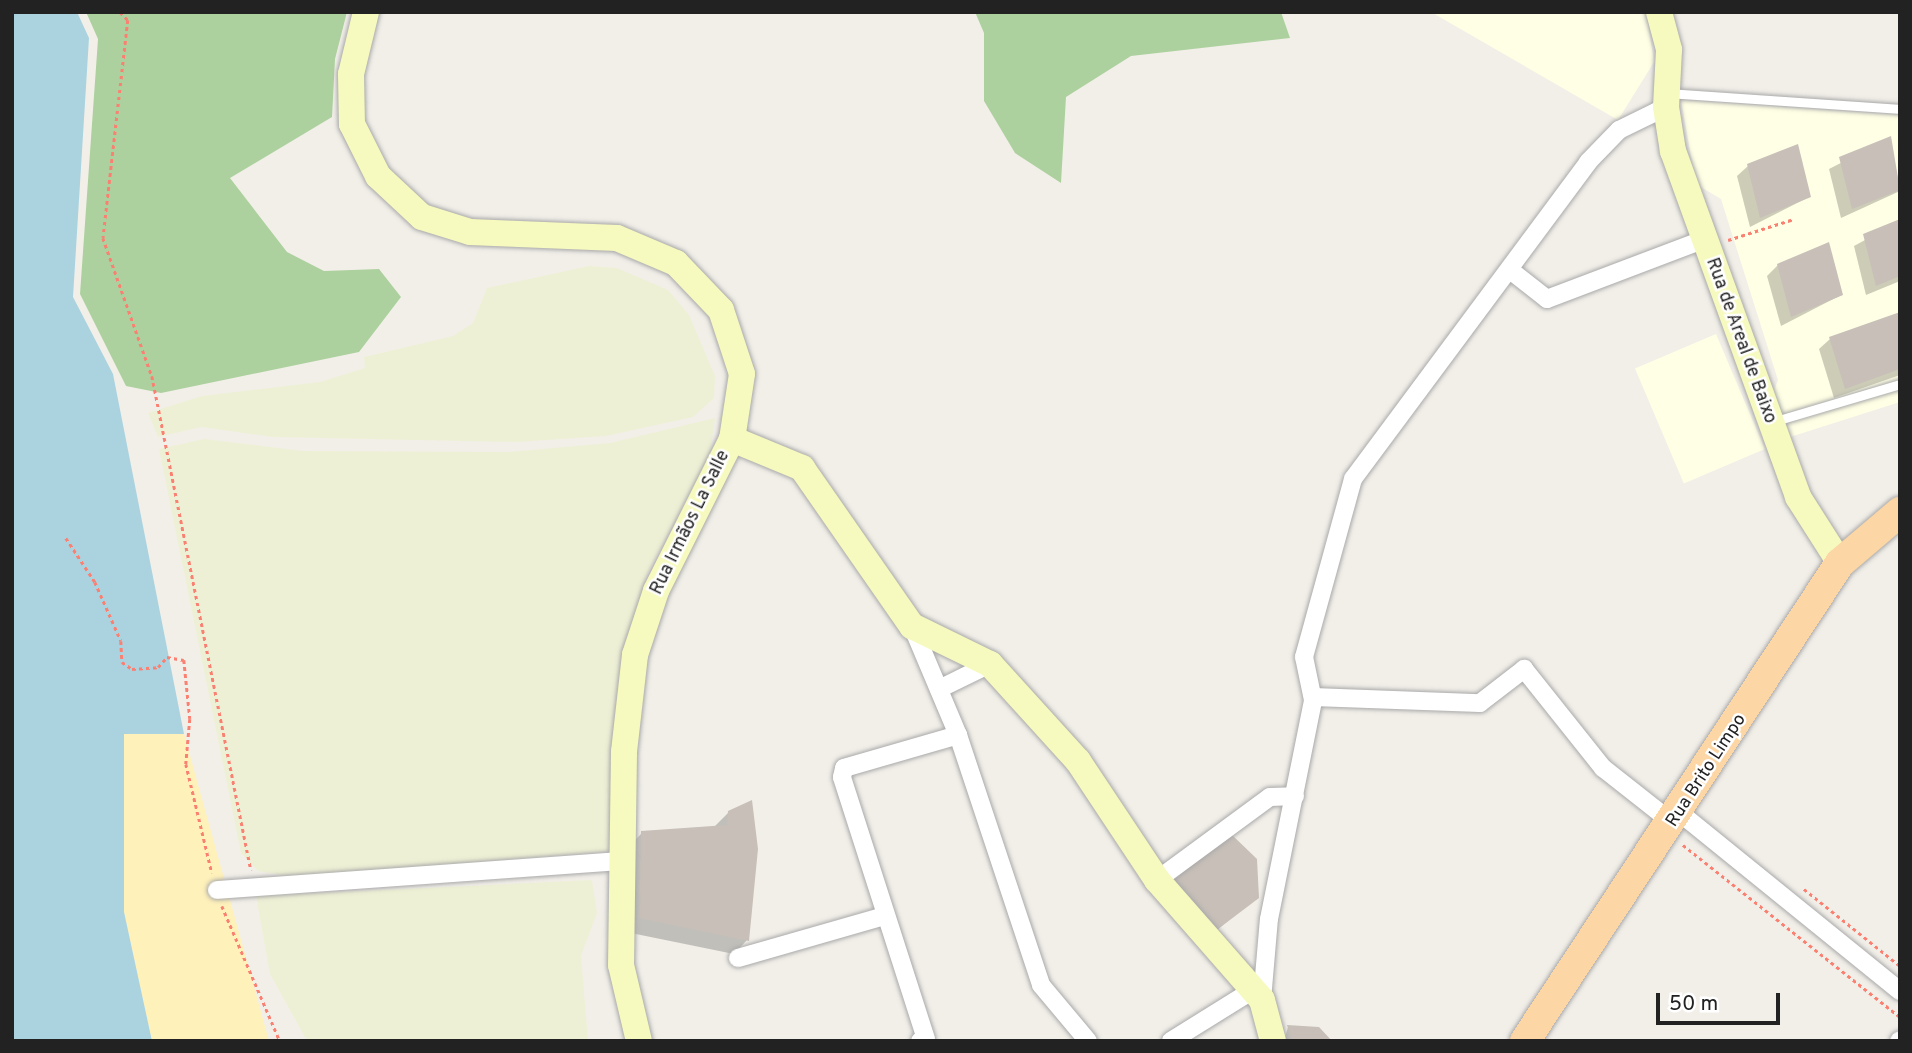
<!DOCTYPE html>
<html>
<head>
<meta charset="utf-8">
<style>
  body { margin:0 }
  #map { position:relative; width:1912px; height:1053px; overflow:hidden; background:#f2efe9; font-family:Overpass,sans-serif }
  div>[style] { position:absolute }
  .education>* { inset:0; background:#ffffe5; transform-origin:0 0 }
  .farmland>* { inset:0; background:#eef0d5 }
  .forest>* { inset:0; background:#add19e }
  .sand>* { inset:0; background:#fff1ba }
  .water>* { inset:0; background:#aad3df }
  .shadow>* { inset:0; background:#0003 }
  .building>* { inset:0; background:#c7bfb8 }
  .path>* { height:2.5px; margin-top:-1.25px; transform-origin:0; background:repeating-linear-gradient(90deg,#fa8072 0 3.5px,transparent 0 7px) }
  .roads { filter:drop-shadow(0 0 2px #a9a9a9) drop-shadow(0 0 2px #a9a9a9) }
  .lane>* { height:9px; margin:-4.5px; padding:0 4.5px; transform-origin:4.5px; border-radius:4.5px; background:#fff }
  .street>* { height:18px; margin:-9px; padding:0 9px; transform-origin:9px; border-radius:9px; background:#fff }
  .secondary>* { height:26px; margin:-13px; padding:0 13px; transform-origin:13px; border-radius:13px; background:#f7fabf }
  .primary>* { height:30px; margin:-15px; padding:0 15px; transform-origin:15px; border-radius:15px; background:#fcd6a4 }
  span { translate:-50% -50%; white-space:nowrap; text-align:center; line-height:1.15; -webkit-text-stroke:5px #fff; paint-order:stroke }
  .street-label { font-size:18px; color:#222 }
  .frame { position:absolute; inset:0; border:14px solid #222; pointer-events:none }
  .scale { position:absolute; left:1656px; top:993px; width:124px; height:32px; box-sizing:border-box; border:4px solid #222; border-top:0; padding-left:9px; font-size:21px; line-height:24px; white-space:nowrap; color:#222; -webkit-text-stroke:5px #fff; paint-order:stroke }
</style>
</head>
<body>
<div id="map">
  <div class="education">
    <i style="clip-path:polygon(1431px 12px,1646px 12px,1654px 62px,1618px 120px)"></i>
    <i style="clip-path:polygon(1681px 100px,1900px 115px,1900px 402px,1787px 438px,1770px 401px,1778px 380px,1721px 199px,1696px 184px)"></i>
    <i style="left:1716px;top:334px;width:125px;height:88px;rotate:67deg"></i>
  </div>
  <div class="farmland">
    <i style="clip-path:polygon(589px 266px,617px 268px,668px 290px,689px 315px,715px 376px,714px 398px,693px 417px,606px 436px,516px 442px,273px 437px,201px 427px,158px 437px,148px 413px,202px 396px,320px 382px,365px 368px,364px 357px,453px 336px,473px 323px,487px 288px)"></i>
    <i style="clip-path:polygon(715px 418px,710px 453px,646px 576px,633px 624px,612px 851px,294px 877px,258px 871px,241px 853px,159px 449px,204px 439px,303px 451px,509px 452px,610px 443px)"></i>
    <i style="clip-path:polygon(592px 880px,597px 913px,581px 956px,588px 1041px,307px 1041px,270px 974px,256px 896px)"></i>
  </div>
  <div class="forest">
    <i style="clip-path:polygon(86px 12px,347px 12px,335px 59px,332px 117px,230px 178px,287px 252px,324px 271px,379px 269px,401px 297px,359px 352px,161px 393px,126px 386px,80px 294px,98px 39px)"></i>
    <i style="clip-path:polygon(975px 12px,1281px 12px,1290px 38px,1131px 56px,1066px 97px,1061px 183px,1015px 153px,984px 101px,984px 33px)"></i>
  </div>
  <div class="sand">
    <i style="clip-path:polygon(124px 734px,184px 734px,269px 1041px,152px 1041px,124px 912px)"></i>
  </div>
  <div class="water">
    <i style="clip-path:polygon(12px 12px,77px 12px,89px 38px,73px 297px,113px 374px,184px 734px,124px 734px,124px 912px,152px 1041px,12px 1041px)"></i>
  </div>
  <div class="shadow">
    <i style="clip-path:polygon(1890px 138px,1900px 191px,1841px 218px,1829px 169px)"></i>
    <i style="clip-path:polygon(1748px 166px,1809px 197px,1750px 227px,1737px 176px)"></i>
    <i style="clip-path:polygon(1900px 221px,1900px 281px,1866px 295px,1854px 246px)"></i>
    <i style="clip-path:polygon(1778px 265px,1841px 295px,1781px 326px,1767px 276px)"></i>
    <i style="clip-path:polygon(1900px 314px,1900px 375px,1834px 398px,1819px 349px,1830px 339px)"></i>
    <i style="clip-path:polygon(729px 812px,747px 940px,734px 954px,626px 932px,628px 847px,642px 833px,714px 827px)"></i>
    <i style="clip-path:polygon(1173px 882px,1257px 897px,1200px 944px)"></i>
    <i style="clip-path:polygon(1288px 1027px,1318px 1028px,1330px 1041px,1284px 1041px)"></i>
  </div>
  <div class="building">
    <i style="clip-path:polygon(1891px 136px,1900px 190px,1852px 209px,1839px 157px)"></i>
    <i style="clip-path:polygon(1798px 144px,1811px 197px,1760px 218px,1747px 164px)"></i>
    <i style="clip-path:polygon(1900px 219px,1900px 276px,1876px 286px,1863px 234px)"></i>
    <i style="clip-path:polygon(1829px 242px,1843px 295px,1791px 317px,1777px 264px)"></i>
    <i style="clip-path:polygon(1900px 312px,1900px 369px,1845px 389px,1829px 337px)"></i>
    <i style="clip-path:polygon(752px 800px,758px 849px,749px 941px,639px 918px,641px 831px,727px 825px,728px 811px)"></i>
    <i style="clip-path:polygon(1230px 833px,1257px 859px,1259px 898px,1214px 932px,1172px 881px)"></i>
    <i style="clip-path:polygon(1287px 1025px,1319px 1027px,1332px 1041px,1292px 1041px)"></i>
  </div>
  <div class="path">
    <i style="left:120px;top:12px;width:11px;rotate:45deg"></i>
    <i style="left:128px;top:20px;width:219px;rotate:96.5deg"></i>
    <i style="left:103px;top:238px;width:146px;rotate:70.5deg"></i>
    <i style="left:152px;top:376px;width:504px;rotate:78.67deg"></i>
    <i style="left:1728px;top:240px;width:69px;rotate:-17.7deg"></i>
    <i style="left:66px;top:538px;width:53px;rotate:56.6deg"></i>
    <i style="left:95px;top:582px;width:64px;rotate:66.2deg"></i>
    <i style="left:121px;top:641px;width:21px;rotate:87deg"></i>
    <i style="left:122px;top:662px;width:12px;rotate:35deg"></i>
    <i style="left:132px;top:669px;width:26px;rotate:-4deg"></i>
    <i style="left:158px;top:667px;width:13px;rotate:-48deg"></i>
    <i style="left:167px;top:657px;width:17px;rotate:10deg"></i>
    <i style="left:184px;top:660px;width:59px;rotate:84.2deg"></i>
    <i style="left:190px;top:719px;width:45px;rotate:95.1deg"></i>
    <i style="left:186px;top:764px;width:112px;rotate:76.6deg"></i>
    <i style="left:1683px;top:845px;width:277px;rotate:38.4deg"></i>
    <i style="left:1804px;top:889px;width:123px;rotate:38.7deg"></i>
    <i style="left:222px;top:906px;width:147px;rotate:66.8deg"></i>
  </div>
  <div class="roads">
    <div class="lane">
      <i style="left:1668px;top:93px;width:233px;rotate:3.9deg"></i>
      <i style="left:1772px;top:422px;width:134px;rotate:-16.5deg"></i>
    </div>
    <div class="street">
      <i style="left:1510px;top:270px;width:47px;rotate:38.1deg"></i>
      <i style="left:1547px;top:299px;width:166px;rotate:-20.8deg"></i>
      <i style="left:912px;top:626px;width:118px;rotate:67.1deg"></i>
      <i style="left:939px;top:689px;width:57px;rotate:-26.1deg"></i>
      <i style="left:1313px;top:697px;width:167px;rotate:2.1deg"></i>
      <i style="left:1480px;top:703px;width:56px;rotate:-37.7deg"></i>
      <i style="left:1524px;top:669px;width:127px;rotate:51.4deg"></i>
      <i style="left:1603px;top:768px;width:89px;rotate:38.2deg"></i>
      <i style="left:1680px;top:813px;width:283px;rotate:39deg"></i>
      <i style="left:1157px;top:880px;width:140px;rotate:-36.3deg"></i>
      <i style="left:1270px;top:797px;width:25px;rotate:-2deg"></i>
      <i style="left:217px;top:890px;width:406px;rotate:-4.1deg"></i>
      <i style="left:738px;top:958px;width:152px;rotate:-16deg"></i>
      <i style="left:1262px;top:1000px;width:81px;rotate:-85.1deg"></i>
      <i style="left:1269px;top:919px;width:223px;rotate:-78.6deg"></i>
      <i style="left:1313px;top:700px;width:44px;rotate:-101.8deg"></i>
      <i style="left:1304px;top:657px;width:185px;rotate:-74.6deg"></i>
      <i style="left:1353px;top:479px;width:395px;rotate:-53.4deg"></i>
      <i style="left:1588px;top:162px;width:45px;rotate:-45.9deg"></i>
      <i style="left:1619px;top:130px;width:52px;rotate:-26.1deg"></i>
      <i style="left:920px;top:1041px;width:6px;rotate:-18deg"></i>
      <i style="left:926px;top:1039px;width:275px;rotate:-107.8deg"></i>
      <i style="left:842px;top:777px;width:9px;rotate:-77deg"></i>
      <i style="left:844px;top:768px;width:119px;rotate:-16.1deg"></i>
      <i style="left:958px;top:735px;width:263px;rotate:71.6deg"></i>
      <i style="left:1041px;top:985px;width:73px;rotate:50deg"></i>
      <i style="left:1171px;top:1041px;width:97px;rotate:-31.9deg"></i>
      <i style="left:1899px;top:1041px;width:1px;rotate:-45deg"></i>
    </div>
    <div class="secondary">
      <i style="left:366px;top:12px;width:64px;rotate:103.6deg"></i>
      <i style="left:351px;top:74px;width:50px;rotate:88.9deg"></i>
      <i style="left:352px;top:124px;width:58px;rotate:63.4deg"></i>
      <i style="left:378px;top:176px;width:60px;rotate:43deg"></i>
      <i style="left:422px;top:217px;width:50px;rotate:17.4deg"></i>
      <i style="left:470px;top:232px;width:147px;rotate:2.3deg"></i>
      <i style="left:617px;top:238px;width:64px;rotate:23deg"></i>
      <i style="left:676px;top:263px;width:65px;rotate:46.2deg"></i>
      <i style="left:721px;top:310px;width:67px;rotate:71.8deg"></i>
      <i style="left:742px;top:374px;width:66px;rotate:98.7deg"></i>
      <i style="left:732px;top:439px;width:170px;rotate:116.6deg"></i>
      <i style="left:656px;top:591px;width:67px;rotate:108.2deg"></i>
      <i style="left:635px;top:655px;width:98px;rotate:96.5deg"></i>
      <i style="left:624px;top:752px;width:213px;rotate:90.8deg"></i>
      <i style="left:621px;top:965px;width:78px;rotate:76.7deg"></i>
      <i style="left:1659px;top:12px;width:39px;rotate:75deg"></i>
      <i style="left:1669px;top:50px;width:57px;rotate:93deg"></i>
      <i style="left:1666px;top:107px;width:45px;rotate:81deg"></i>
      <i style="left:1673px;top:151px;width:368px;rotate:70.1deg"></i>
      <i style="left:1798px;top:497px;width:78px;rotate:57.5deg"></i>
      <i style="left:732px;top:439px;width:76px;rotate:22.5deg"></i>
      <i style="left:802px;top:468px;width:193px;rotate:55.2deg"></i>
      <i style="left:912px;top:626px;width:87px;rotate:26deg"></i>
      <i style="left:990px;top:664px;width:131px;rotate:47.8deg"></i>
      <i style="left:1078px;top:761px;width:143px;rotate:56.4deg"></i>
      <i style="left:1157px;top:880px;width:159px;rotate:48.8deg"></i>
      <i style="left:1262px;top:1000px;width:42px;rotate:75deg"></i>
    </div>
    <div class="primary">
      <i style="left:1525px;top:1041px;width:572px;rotate:-56.62deg"></i>
      <i style="left:1840px;top:563px;width:79px;rotate:-40.4deg"></i>
    </div>
  </div>
  <div class="street-label">
    <span style="left:1740px;top:341px;rotate:70deg">Rua de Areal de Baixo</span>
    <span style="left:691px;top:523px;rotate:-64deg">Rua Irmãos La Salle</span>
    <span style="left:1707px;top:771px;rotate:-57deg">Rua Brito Limpo</span>
  </div>
  <div class="frame"></div>
  <div class="scale">50 m</div>
</div>
</body>
</html>
